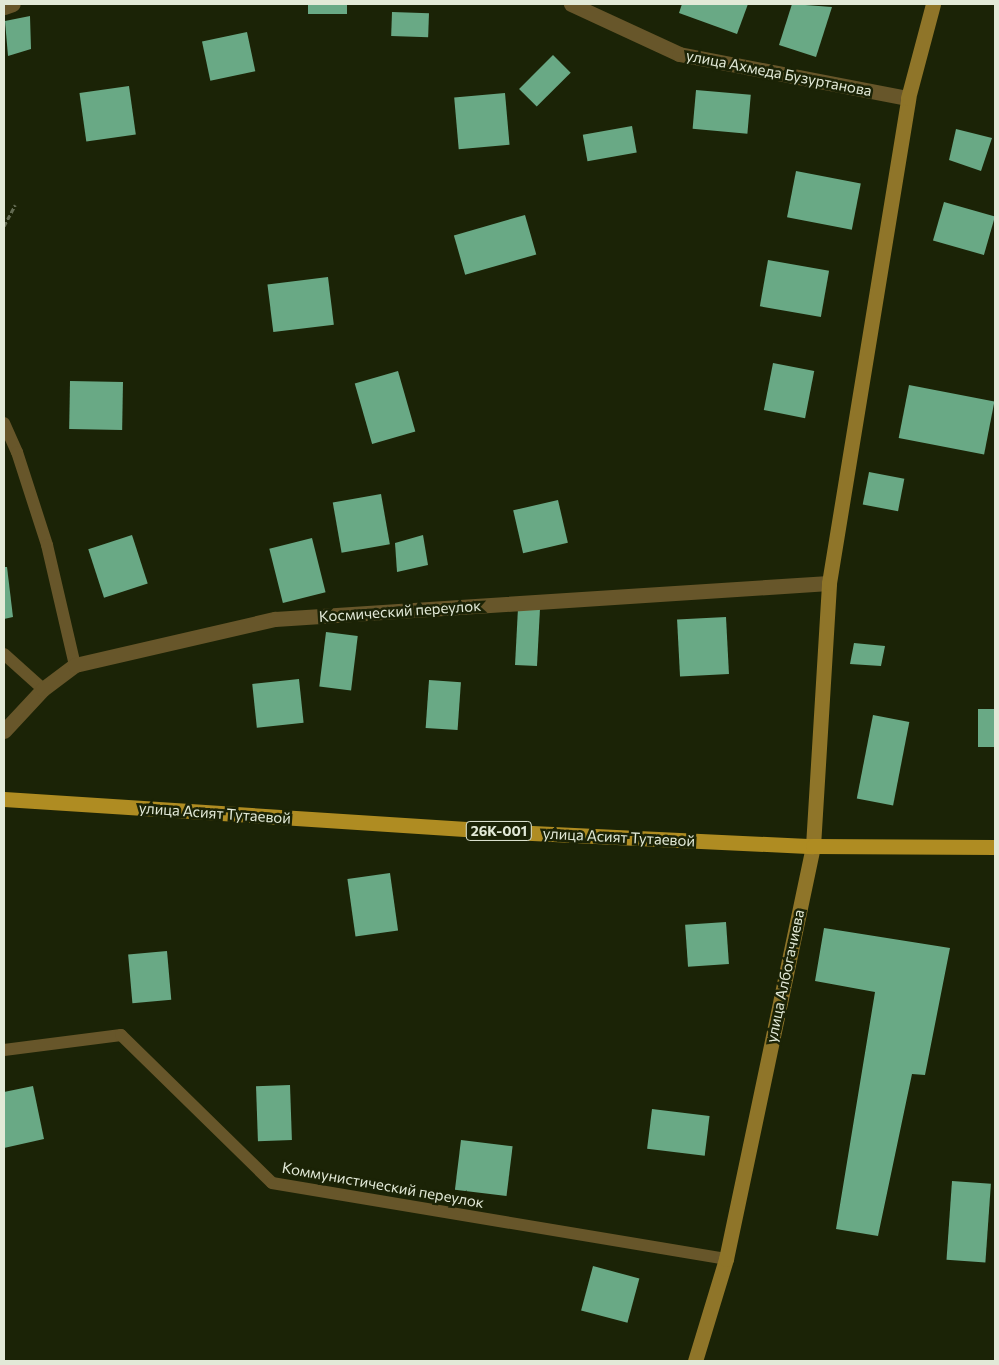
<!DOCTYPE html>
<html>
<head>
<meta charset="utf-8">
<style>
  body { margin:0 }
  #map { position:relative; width:999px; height:1365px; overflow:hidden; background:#1b2306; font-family:Commissioner,sans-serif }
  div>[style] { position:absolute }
  .building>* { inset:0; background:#69a985; transform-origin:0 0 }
  .path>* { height:3px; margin-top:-1.5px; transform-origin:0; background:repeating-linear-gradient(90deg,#626a51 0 5px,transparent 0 7.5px) }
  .lane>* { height:12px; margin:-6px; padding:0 6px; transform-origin:6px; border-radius:6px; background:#67562a }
  .street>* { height:15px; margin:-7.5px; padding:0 7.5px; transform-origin:7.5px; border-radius:7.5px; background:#67562a }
  .secondary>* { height:15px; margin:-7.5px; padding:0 7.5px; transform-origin:7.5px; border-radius:7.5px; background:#8f7529 }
  .primary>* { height:15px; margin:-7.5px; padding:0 7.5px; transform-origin:7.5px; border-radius:7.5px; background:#af8c22 }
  span { translate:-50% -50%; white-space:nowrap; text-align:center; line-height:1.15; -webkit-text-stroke:5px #1b2306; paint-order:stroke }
  .shield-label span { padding:1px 4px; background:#1b2306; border:1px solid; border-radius:4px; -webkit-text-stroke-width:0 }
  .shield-label { font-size:14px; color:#e2e9d7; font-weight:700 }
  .street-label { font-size:15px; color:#e2e9d7 }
  .frame { position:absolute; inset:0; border:5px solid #e2e9d7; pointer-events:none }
</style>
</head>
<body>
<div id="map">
  <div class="building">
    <i style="left:308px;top:4px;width:39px;height:10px"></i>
    <i style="clip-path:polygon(682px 4px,748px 4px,737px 34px,679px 13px)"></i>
    <i style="clip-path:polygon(792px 4px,832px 7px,816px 57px,779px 45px)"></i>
    <i style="left:392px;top:12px;width:37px;height:24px;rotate:2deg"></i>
    <i style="clip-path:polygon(30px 16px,31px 49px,8px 56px,5px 21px)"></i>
    <i style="left:247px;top:32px;width:40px;height:46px;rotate:78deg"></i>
    <i style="left:553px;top:55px;width:25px;height:48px;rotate:45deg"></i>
    <i style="left:129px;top:86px;width:49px;height:50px;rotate:82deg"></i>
    <i style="left:696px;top:90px;width:55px;height:39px;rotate:5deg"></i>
    <i style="left:505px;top:93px;width:52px;height:51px;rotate:85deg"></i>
    <i style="left:632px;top:126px;width:27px;height:50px;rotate:80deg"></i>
    <i style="clip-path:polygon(956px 129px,992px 138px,981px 171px,949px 160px)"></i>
    <i style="left:796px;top:171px;width:66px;height:47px;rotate:11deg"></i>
    <i style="left:944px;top:202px;width:53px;height:40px;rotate:16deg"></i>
    <i style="left:525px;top:215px;width:41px;height:74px;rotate:74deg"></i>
    <i style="left:768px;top:260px;width:62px;height:47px;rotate:10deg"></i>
    <i style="left:328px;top:277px;width:48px;height:61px;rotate:83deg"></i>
    <i style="left:773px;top:363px;width:42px;height:48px;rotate:11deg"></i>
    <i style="left:398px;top:371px;width:63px;height:45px;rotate:74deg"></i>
    <i style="left:70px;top:381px;width:53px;height:48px;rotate:1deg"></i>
    <i style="left:909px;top:385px;width:87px;height:54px;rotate:11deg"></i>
    <i style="left:869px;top:472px;width:36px;height:33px;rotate:11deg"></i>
    <i style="left:381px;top:494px;width:51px;height:49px;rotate:80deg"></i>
    <i style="left:558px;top:500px;width:44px;height:46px;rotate:77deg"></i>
    <i style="left:132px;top:535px;width:51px;height:46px;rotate:72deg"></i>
    <i style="clip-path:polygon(423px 535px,428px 565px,397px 572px,395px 543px)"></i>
    <i style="left:312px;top:538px;width:56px;height:44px;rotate:76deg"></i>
    <i style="clip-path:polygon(4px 567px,7px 567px,13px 617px,4px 619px)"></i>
    <i style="left:518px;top:608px;width:22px;height:57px;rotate:3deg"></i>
    <i style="left:726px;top:617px;width:57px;height:49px;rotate:87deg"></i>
    <i style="left:326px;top:632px;width:32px;height:55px;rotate:7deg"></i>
    <i style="clip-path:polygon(854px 643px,885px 646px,881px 666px,850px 664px)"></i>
    <i style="left:299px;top:679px;width:44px;height:47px;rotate:84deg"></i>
    <i style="left:429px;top:680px;width:32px;height:48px;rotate:4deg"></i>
    <i style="left:978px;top:709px;width:17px;height:38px"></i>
    <i style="left:873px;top:715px;width:37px;height:85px;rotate:11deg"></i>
    <i style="left:390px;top:873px;width:58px;height:43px;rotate:82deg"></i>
    <i style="left:726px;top:922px;width:42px;height:41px;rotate:86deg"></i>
    <i style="clip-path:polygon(824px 928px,950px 948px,925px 1075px,912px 1074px,878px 1236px,836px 1229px,875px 992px,815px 981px)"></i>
    <i style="left:167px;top:951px;width:49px;height:39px;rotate:85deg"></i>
    <i style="left:290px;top:1085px;width:55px;height:34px;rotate:88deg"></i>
    <i style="clip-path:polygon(33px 1086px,44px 1139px,4px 1148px,4px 1092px)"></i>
    <i style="left:652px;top:1109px;width:58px;height:40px;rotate:7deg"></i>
    <i style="left:461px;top:1140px;width:52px;height:50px;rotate:7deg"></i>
    <i style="left:952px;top:1181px;width:39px;height:79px;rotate:4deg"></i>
    <i style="left:593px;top:1266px;width:48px;height:46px;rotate:15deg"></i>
  </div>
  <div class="path">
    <i style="left:4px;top:226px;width:24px;rotate:-62deg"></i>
  </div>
  <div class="lane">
    <i style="left:4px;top:423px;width:32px;rotate:66deg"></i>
    <i style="left:17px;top:452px;width:98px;rotate:72.1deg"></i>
    <i style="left:47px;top:545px;width:123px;rotate:76.9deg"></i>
    <i style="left:4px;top:654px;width:52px;rotate:41.9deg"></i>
    <i style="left:4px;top:1050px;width:118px;rotate:-7.3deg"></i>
    <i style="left:121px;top:1035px;width:211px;rotate:44.4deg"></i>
    <i style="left:272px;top:1183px;width:460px;rotate:9.5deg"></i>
  </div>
  <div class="street">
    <i style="left:571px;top:4px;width:119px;rotate:24.8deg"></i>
    <i style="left:679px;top:54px;width:233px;rotate:10.9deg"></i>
    <i style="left:4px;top:7px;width:9px;rotate:-18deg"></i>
    <i style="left:4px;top:731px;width:57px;rotate:-47.1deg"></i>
    <i style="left:43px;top:689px;width:40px;rotate:-37deg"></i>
    <i style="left:75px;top:665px;width:205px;rotate:-13deg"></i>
    <i style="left:275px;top:619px;width:555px;rotate:-3.72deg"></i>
  </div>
  <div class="secondary">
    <i style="left:695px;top:1361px;width:107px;rotate:-73.1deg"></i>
    <i style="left:726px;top:1259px;width:422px;rotate:-78.1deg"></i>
    <i style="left:813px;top:846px;width:263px;rotate:-86.5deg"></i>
    <i style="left:829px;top:583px;width:491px;rotate:-80.7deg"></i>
    <i style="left:908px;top:98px;width:97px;rotate:-75.1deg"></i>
  </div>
  <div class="primary">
    <i style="left:4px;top:799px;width:508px;rotate:3.72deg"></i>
    <i style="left:511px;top:832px;width:302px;rotate:2.7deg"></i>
    <i style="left:813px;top:846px;width:182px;rotate:0.3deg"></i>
  </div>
  <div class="shield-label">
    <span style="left:499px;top:831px">26К-001</span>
  </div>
  <div class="street-label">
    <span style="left:779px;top:73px;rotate:11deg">улица Ахмеда Бузуртанова</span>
    <span style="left:400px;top:611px;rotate:-4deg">Космический переулок</span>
    <span style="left:215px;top:813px;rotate:4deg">улица Асият Тутаевой</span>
    <span style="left:619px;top:837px;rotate:3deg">улица Асият Тутаевой</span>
    <span style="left:785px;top:976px;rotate:-78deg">улица Албогачиева</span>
    <span style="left:383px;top:1185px;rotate:10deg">Коммунистический переулок</span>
  </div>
  <div class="frame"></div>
</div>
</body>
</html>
